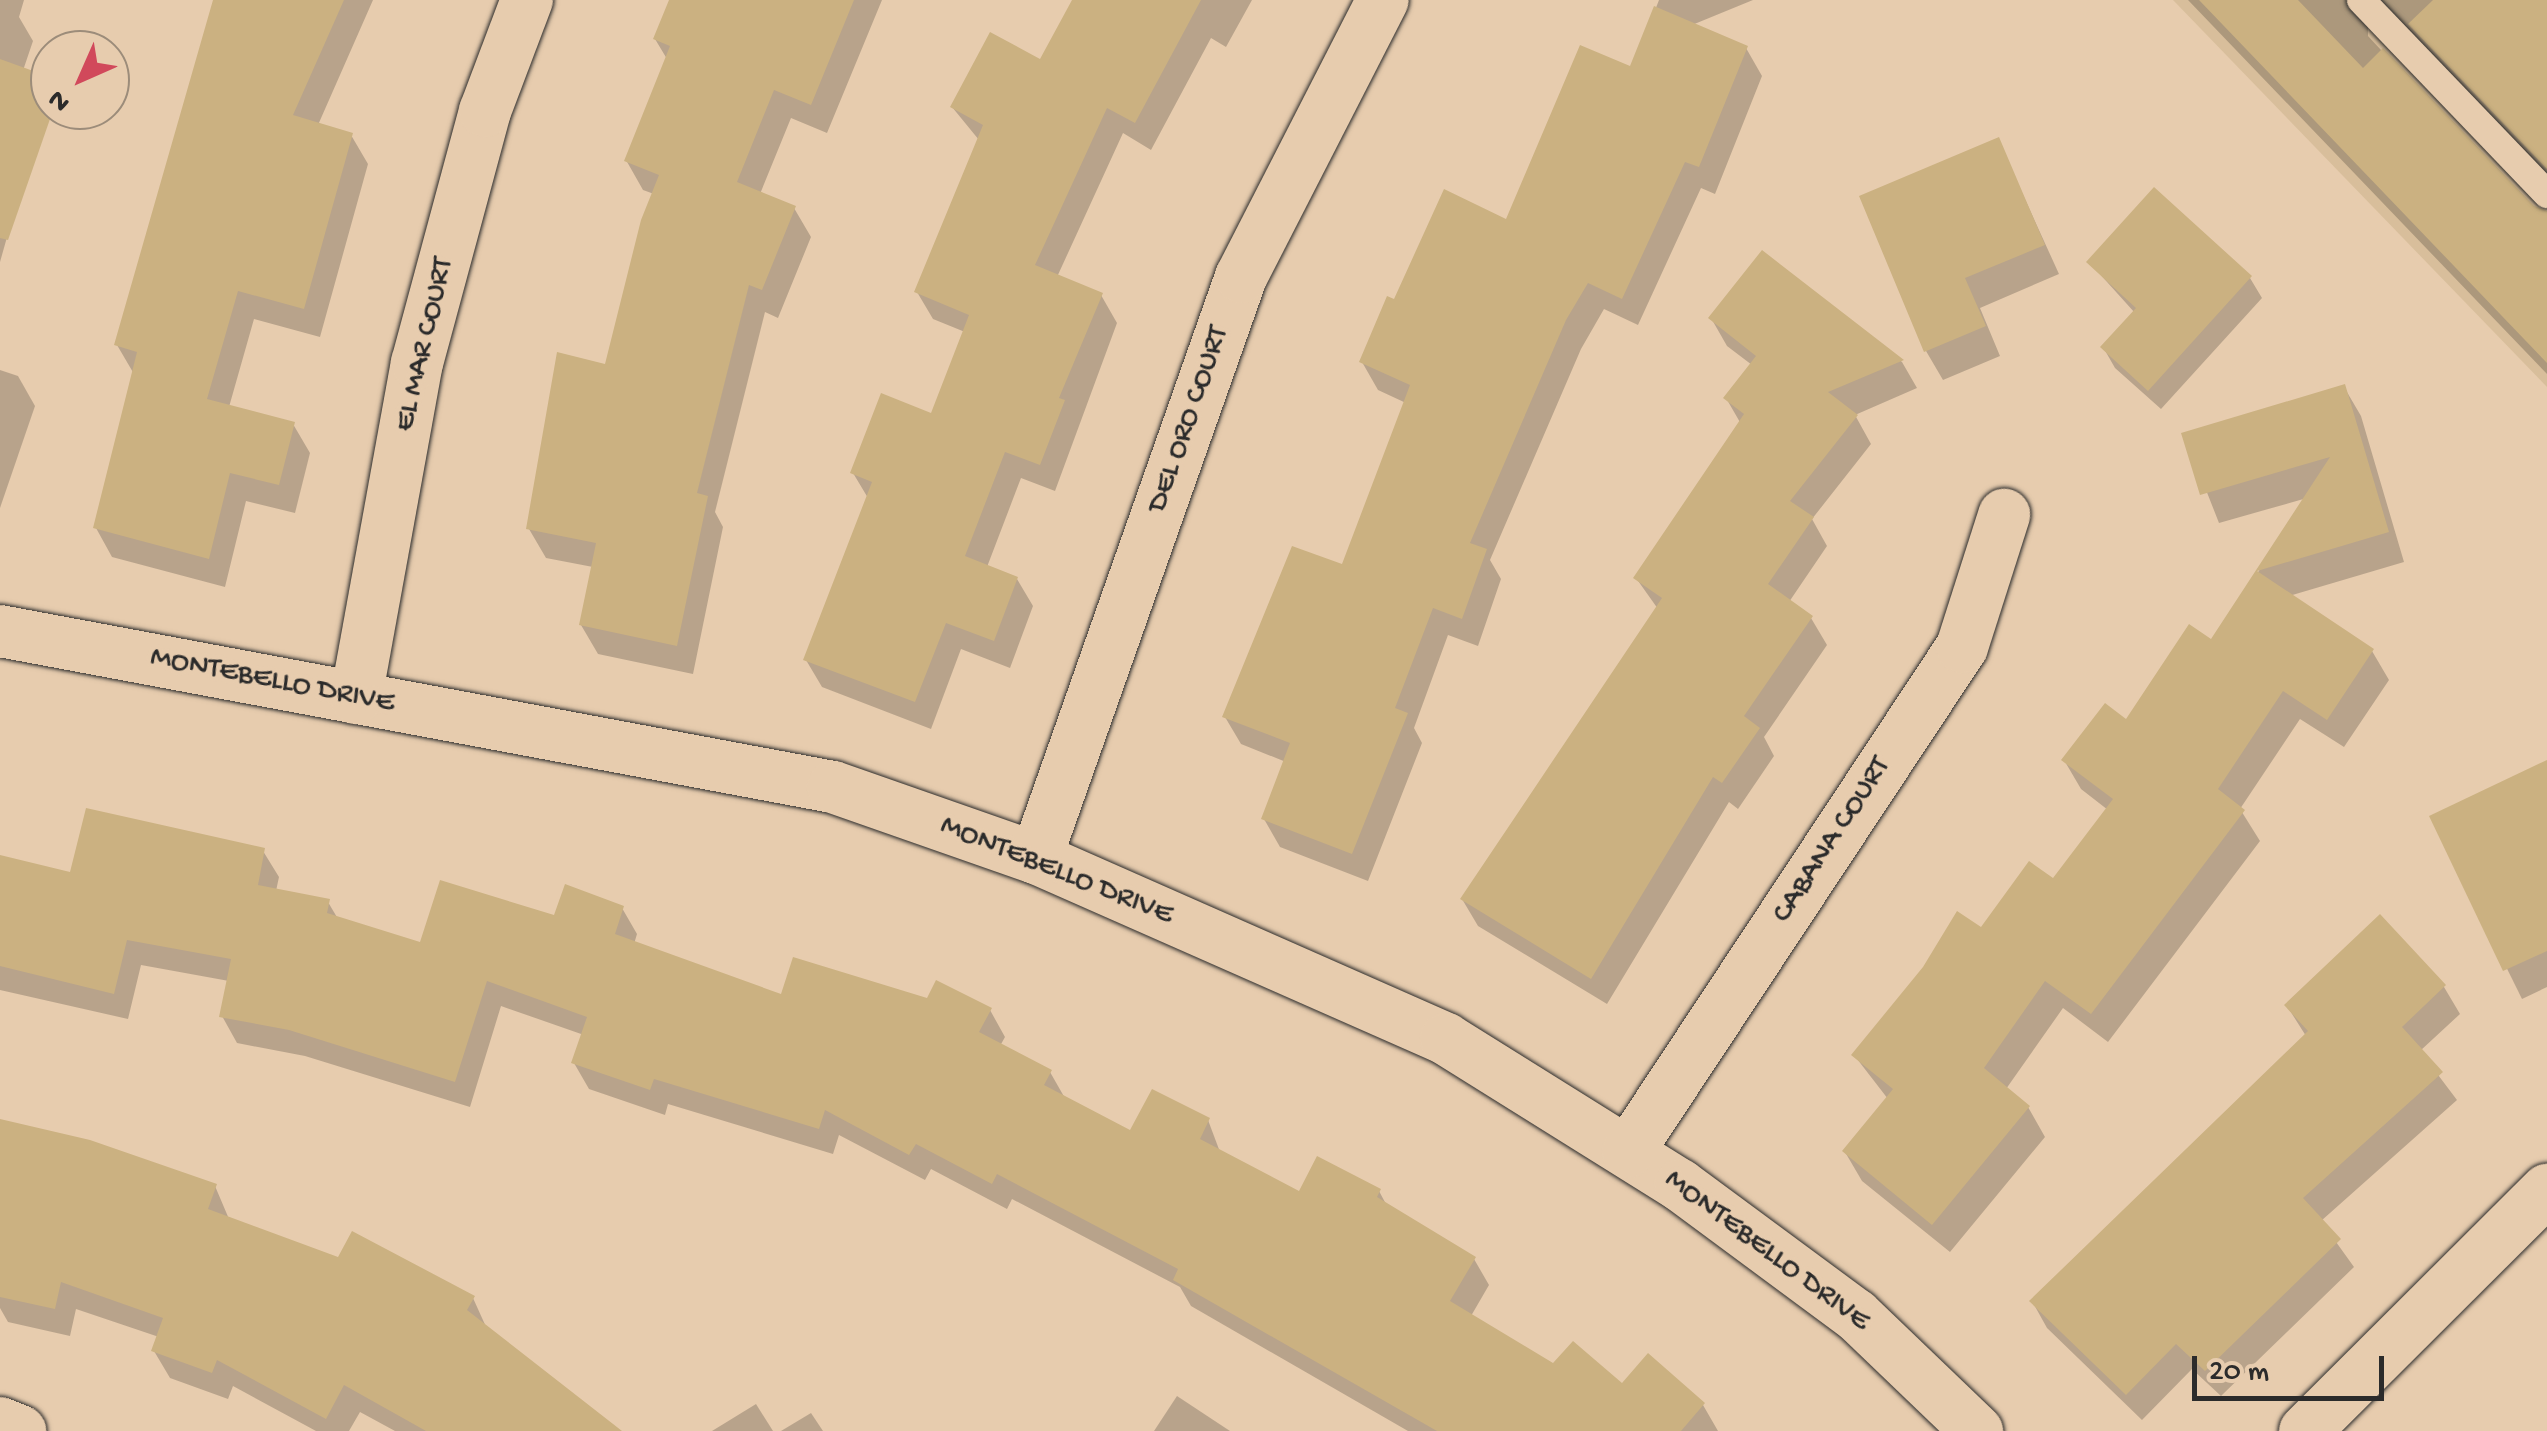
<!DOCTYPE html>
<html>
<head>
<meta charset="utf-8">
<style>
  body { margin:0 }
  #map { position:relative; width:2547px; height:1431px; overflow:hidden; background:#e7ccae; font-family:"Gochi Hand",sans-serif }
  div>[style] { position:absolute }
  .built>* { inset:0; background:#d8be9b }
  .shadow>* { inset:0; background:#0003 }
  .building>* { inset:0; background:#cbb181 }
  .roads { filter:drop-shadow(0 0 2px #2b2b2b) drop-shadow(0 0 2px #2b2b2b) }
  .service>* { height:28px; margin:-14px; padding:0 14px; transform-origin:14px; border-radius:14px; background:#e7ccae }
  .minor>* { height:52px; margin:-26px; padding:0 26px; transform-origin:26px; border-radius:26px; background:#e7ccae }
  span { translate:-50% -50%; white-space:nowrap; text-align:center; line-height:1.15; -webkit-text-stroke:9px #e7ccae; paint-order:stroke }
  .street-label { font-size:30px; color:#2b2b2b }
  .north { position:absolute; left:30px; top:30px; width:100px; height:100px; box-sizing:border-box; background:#e7ccae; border:2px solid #9c8c7a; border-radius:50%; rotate:225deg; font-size:28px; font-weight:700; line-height:40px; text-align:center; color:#2b2b2b }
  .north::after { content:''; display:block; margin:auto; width:35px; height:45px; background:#d1495b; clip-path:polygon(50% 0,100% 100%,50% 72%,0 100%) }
  .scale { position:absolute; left:2192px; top:1356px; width:192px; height:45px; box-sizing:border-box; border:5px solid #2b2b2b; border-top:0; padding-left:12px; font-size:30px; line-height:35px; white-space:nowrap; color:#2b2b2b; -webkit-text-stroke:8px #e7ccae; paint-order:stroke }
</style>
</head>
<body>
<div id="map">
  <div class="built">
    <i style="clip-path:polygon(2173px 0,2547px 0,2547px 387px)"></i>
  </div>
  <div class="shadow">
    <i style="clip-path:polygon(0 0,24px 0,19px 17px,33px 41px,12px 103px,0 99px)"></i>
    <i style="clip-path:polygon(220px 0,373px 0,318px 125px,351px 135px,368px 164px,320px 337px,254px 319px,229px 407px,293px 424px,310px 453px,295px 513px,246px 501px,225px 587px,112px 557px,96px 528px,134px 374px,117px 345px)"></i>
    <i style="clip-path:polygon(672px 0,882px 0,827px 133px,791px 118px,760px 194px,794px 208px,811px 237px,778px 318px,765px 312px,715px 512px,723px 527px,693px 674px,598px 654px,581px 625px,593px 567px,546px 558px,529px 529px,607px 367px,654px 194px,643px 190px,626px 160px,667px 59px,655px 39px)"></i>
    <i style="clip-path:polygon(1075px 0,1252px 0,1226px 47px,1211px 38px,1151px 150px,1123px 133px,1057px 277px,1101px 295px,1117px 323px,1055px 491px,1021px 478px,987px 567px,1017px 579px,1033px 606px,1010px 668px,961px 649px,931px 729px,822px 687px,806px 660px,868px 498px,853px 473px,933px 416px,965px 332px,933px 319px,917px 292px,979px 140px,952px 107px,1041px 62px)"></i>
    <i style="clip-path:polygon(1659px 0,1753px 0,1692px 25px,1746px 48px,1762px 76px,1715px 194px,1701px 188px,1638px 325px,1604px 309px,1581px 349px,1490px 560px,1501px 579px,1478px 646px,1448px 635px,1414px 728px,1422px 743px,1368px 881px,1280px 847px,1264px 819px,1286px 762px,1241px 744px,1225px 717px,1343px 567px,1406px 403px,1378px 390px,1362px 362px,1395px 302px,1507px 222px,1632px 69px)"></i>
    <i style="clip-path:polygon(2188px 0,2547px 0,2547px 181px,2368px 25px,2368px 36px,2547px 229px,2547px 374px)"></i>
    <i style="clip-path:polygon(1998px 140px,2059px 274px,1980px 308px,2000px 356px,1943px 380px,1926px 351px)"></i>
    <i style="clip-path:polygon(0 176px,18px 198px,0 262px)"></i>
    <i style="clip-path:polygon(1763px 254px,1902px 362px,1917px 388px,1855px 415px,1871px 444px,1812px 519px,1827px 546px,1789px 602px,1811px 618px,1827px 645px,1764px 737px,1774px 756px,1738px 809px,1729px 802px,1607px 1004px,1478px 926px,1462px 899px,1658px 609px,1636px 578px,1741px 424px,1726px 398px,1752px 365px,1727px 346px,1711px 318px)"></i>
    <i style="clip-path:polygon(2089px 262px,2250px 278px,2262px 298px,2161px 409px,2115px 368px,2103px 347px,2135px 313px)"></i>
    <i style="clip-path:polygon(0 370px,18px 376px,35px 406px,0 508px)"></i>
    <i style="clip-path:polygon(2344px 387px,2361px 416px,2404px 562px,2289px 596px,2372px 651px,2389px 680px,2344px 747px,2300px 719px,2240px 809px,2260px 841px,2108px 1042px,2063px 1008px,2006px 1089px,2028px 1107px,2045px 1137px,1950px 1252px,1862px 1181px,1845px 1152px,1888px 1099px,1854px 1055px,1982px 931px,2053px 881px,2108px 810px,2081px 789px,2064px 760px,2127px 723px,2212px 642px,2307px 498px,2219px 523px,2184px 434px)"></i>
    <i style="clip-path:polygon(2547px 763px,2547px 987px,2522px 999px,2432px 817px)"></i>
    <i style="clip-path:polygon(263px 851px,279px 877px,276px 891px,328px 902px,338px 919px,422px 945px,622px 908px,637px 934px,634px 944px,783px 997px,928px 1001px,990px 1010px,1005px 1037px,1000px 1046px,1050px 1072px,1066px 1100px,1131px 1134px,1208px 1120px,1220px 1152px,1300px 1194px,1379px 1191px,1387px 1206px,1474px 1259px,1489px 1285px,1471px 1316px,1554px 1366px,1703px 1405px,1718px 1431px,1408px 1431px,1191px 1306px,1180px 1287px,1012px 1199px,1007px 1209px,931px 1169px,925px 1180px,839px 1135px,833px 1154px,668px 1104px,665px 1115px,589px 1089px,574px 1063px,584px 1035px,501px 1006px,470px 1107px,305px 1056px,237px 1043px,222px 1016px,229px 981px,141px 965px,128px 1019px,0 990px,0 858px,72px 875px)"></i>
    <i style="clip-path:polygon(2379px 918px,2444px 987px,2460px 1014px,2420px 1051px,2457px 1100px,2321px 1221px,2354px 1267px,2221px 1396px,2192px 1369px,2142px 1420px,2047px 1328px,2032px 1301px,2306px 1036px,2287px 1006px)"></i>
    <i style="clip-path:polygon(0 1122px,215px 1186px,229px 1219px,339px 1260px,473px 1298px,487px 1329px,618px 1431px,395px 1431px,360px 1412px,349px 1431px,316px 1431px,233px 1386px,228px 1399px,170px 1378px,154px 1351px,159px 1337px,76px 1309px,70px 1336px,8px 1322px,0 1308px)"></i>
    <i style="clip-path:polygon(1177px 1396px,1230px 1431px,1154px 1431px)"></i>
    <i style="clip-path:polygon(756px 1404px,773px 1431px,712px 1431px)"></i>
    <i style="clip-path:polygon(811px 1413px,823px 1431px,781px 1431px)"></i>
  </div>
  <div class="building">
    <i style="clip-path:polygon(213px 0,344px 0,293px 115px,353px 133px,304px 309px,238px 291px,207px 399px,295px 422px,279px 485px,230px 473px,209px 559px,93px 528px,137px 352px,114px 345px)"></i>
    <i style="clip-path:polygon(669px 0,854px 0,811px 105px,774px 90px,737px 182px,796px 206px,762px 290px,749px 285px,697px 493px,708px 496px,677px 646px,579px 625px,596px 543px,526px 529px,557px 352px,605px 364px,641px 220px,659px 175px,624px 161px,670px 46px,653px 39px)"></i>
    <i style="clip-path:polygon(1072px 0,1201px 0,1135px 123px,1107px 108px,1035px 265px,1103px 293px,1059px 398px,1065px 400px,1040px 465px,1005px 452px,965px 556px,1018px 577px,994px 641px,946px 623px,915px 702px,803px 660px,872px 482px,850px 473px,881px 393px,931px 413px,969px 315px,914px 292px,983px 125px,950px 107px,990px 32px,1040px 59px)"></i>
    <i style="clip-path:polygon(2199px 0,2298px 0,2363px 68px,2383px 48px,2534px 206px,2547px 211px,2547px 363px)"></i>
    <i style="clip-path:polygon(2433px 0,2547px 0,2547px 169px,2408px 24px)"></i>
    <i style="clip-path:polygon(1654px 6px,1748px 46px,1699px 167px,1685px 162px,1622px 299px,1588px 283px,1566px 320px,1470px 543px,1487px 549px,1462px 619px,1433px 608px,1395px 708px,1408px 713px,1352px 854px,1261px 819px,1290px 743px,1222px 717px,1292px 546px,1342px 564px,1410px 385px,1359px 362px,1387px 296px,1394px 299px,1444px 189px,1506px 219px,1580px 45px,1630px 66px)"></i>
    <i style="clip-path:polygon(0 59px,50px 77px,50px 119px,8px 240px,0 238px)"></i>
    <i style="clip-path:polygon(1999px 137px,2045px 245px,1965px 278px,1986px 326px,1924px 352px,1859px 196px)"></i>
    <i style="clip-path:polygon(2154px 187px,2252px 276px,2148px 391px,2100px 347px,2136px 308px,2086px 262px)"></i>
    <i style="clip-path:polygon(1762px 250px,1904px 360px,1828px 392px,1858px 415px,1790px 501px,1814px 517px,1768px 584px,1813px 616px,1744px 716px,1760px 728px,1722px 783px,1713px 777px,1591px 979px,1460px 899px,1662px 598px,1633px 578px,1744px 414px,1723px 398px,1756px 356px,1708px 318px)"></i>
    <i style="clip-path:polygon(2345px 384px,2389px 532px,2257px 571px,2374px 649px,2327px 720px,2283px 691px,2218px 789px,2245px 810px,2091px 1014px,2045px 981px,1984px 1068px,2030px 1106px,1932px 1225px,1842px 1151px,1893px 1089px,1851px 1055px,1923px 967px,1957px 911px,1981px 927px,2029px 861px,2053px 878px,2113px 799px,2061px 760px,2105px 703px,2126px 719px,2189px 624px,2211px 639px,2330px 457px,2200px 495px,2181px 433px)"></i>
    <i style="clip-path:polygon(2547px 760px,2547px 951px,2503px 971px,2429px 816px)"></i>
    <i style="clip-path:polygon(86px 808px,265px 848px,258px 885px,330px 899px,327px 913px,420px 942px,440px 880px,554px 915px,565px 884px,624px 906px,615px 934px,781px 994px,793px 957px,927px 998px,936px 980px,992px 1008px,979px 1032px,1052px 1070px,1044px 1085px,1130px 1130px,1152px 1089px,1210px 1118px,1200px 1139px,1299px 1191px,1317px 1156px,1381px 1189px,1377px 1197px,1476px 1257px,1450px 1301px,1553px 1363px,1573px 1341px,1622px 1383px,1648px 1353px,1705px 1403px,1681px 1431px,1437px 1431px,1173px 1280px,1178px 1269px,997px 1174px,992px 1184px,916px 1144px,909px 1155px,825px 1110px,819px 1129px,654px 1079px,650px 1090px,571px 1063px,587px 1017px,487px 981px,455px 1082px,289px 1030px,219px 1017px,231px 959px,127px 940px,114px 994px,0 966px,0 855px,70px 872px)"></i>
    <i style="clip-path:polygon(2380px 914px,2446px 985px,2402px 1027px,2443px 1072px,2303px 1198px,2341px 1239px,2205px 1371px,2176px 1344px,2126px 1395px,2029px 1301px,2308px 1031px,2284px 1005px)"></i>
    <i style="clip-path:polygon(0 1119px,90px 1140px,217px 1184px,208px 1209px,338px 1257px,352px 1231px,475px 1296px,467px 1310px,622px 1431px,426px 1431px,344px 1385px,326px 1419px,217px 1360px,212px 1373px,151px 1351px,163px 1318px,61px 1282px,55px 1309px,0 1297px)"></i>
  </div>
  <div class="roads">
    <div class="service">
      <i style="left:2361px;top:0;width:269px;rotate:46.2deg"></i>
    </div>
    <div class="minor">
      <i style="left:0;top:631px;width:847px;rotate:10.61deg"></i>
      <i style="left:833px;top:787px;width:215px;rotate:19.3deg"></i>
      <i style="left:1036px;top:858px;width:448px;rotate:23.8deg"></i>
      <i style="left:1446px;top:1039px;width:276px;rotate:32deg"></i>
      <i style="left:1680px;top:1185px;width:219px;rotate:36.5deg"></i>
      <i style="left:1856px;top:1315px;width:168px;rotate:43.8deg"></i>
      <i style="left:356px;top:698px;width:341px;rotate:-79.7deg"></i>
      <i style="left:417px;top:363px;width:261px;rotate:-74.9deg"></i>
      <i style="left:485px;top:111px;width:119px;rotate:-69.3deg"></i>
      <i style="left:1036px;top:858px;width:616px;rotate:-70.57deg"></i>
      <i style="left:1241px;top:277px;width:311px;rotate:-62.9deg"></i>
      <i style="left:1628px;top:1152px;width:605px;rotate:-56.52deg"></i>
      <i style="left:1962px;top:647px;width:139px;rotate:-72.3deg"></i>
      <i style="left:0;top:1423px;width:22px;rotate:22deg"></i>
      <i style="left:2305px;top:1431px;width:342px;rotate:-44.9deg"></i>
    </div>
  </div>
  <div class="street-label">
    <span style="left:426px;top:345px;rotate:-77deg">EL MAR COURT</span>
    <span style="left:1190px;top:420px;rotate:-71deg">DEL ORO COURT</span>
    <span style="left:272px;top:682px;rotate:11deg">MONTEBELLO DRIVE</span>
    <span style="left:1833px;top:841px;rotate:-57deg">CABANA COURT</span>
    <span style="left:1056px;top:872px;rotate:22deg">MONTEBELLO DRIVE</span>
    <span style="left:1766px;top:1252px;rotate:37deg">MONTEBELLO DRIVE</span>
  </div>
  <div class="north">N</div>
  <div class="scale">20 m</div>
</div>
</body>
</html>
